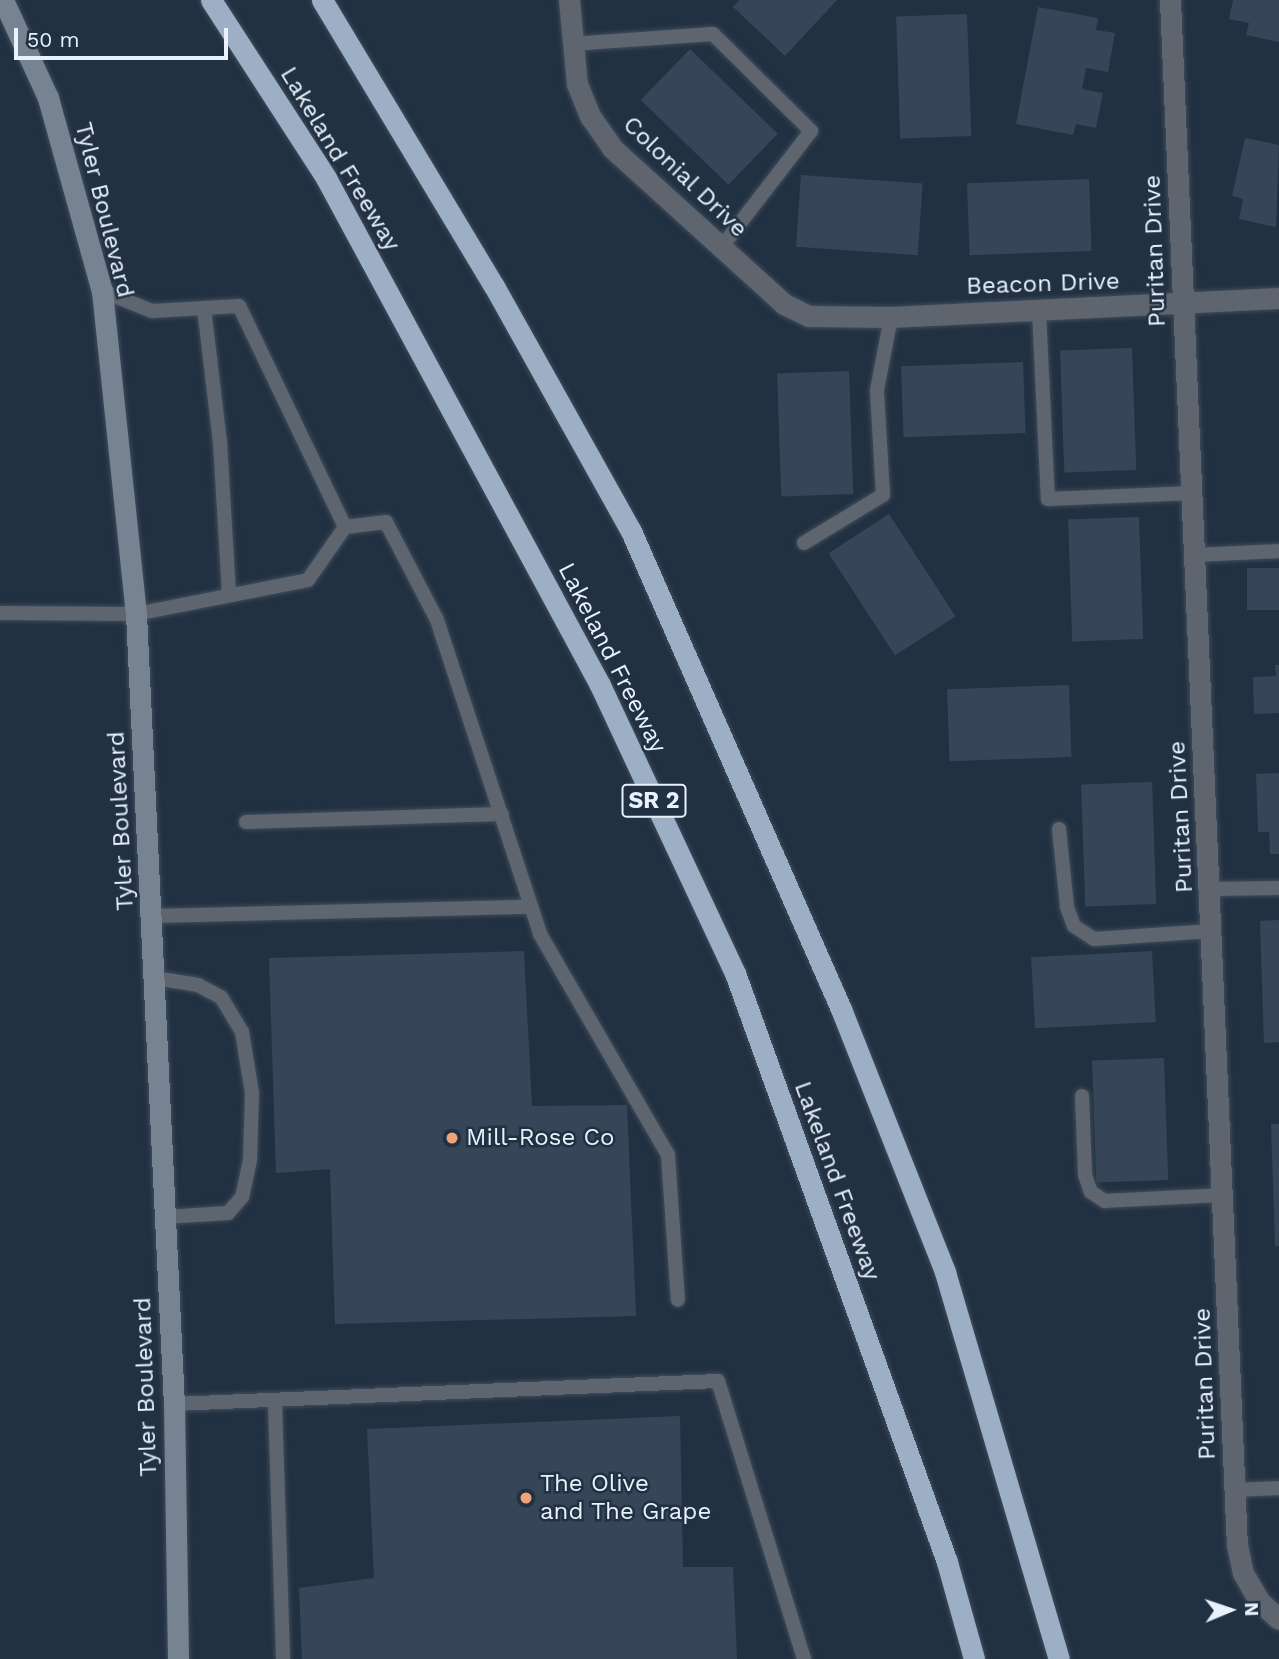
<!DOCTYPE html>
<html>
<head>
<meta charset="utf-8">
<style>
  body { margin:0 }
  #map { position:relative; width:1279px; height:1659px; overflow:hidden; background:#223142; font-family:"Work Sans",sans-serif }
  div>[style] { position:absolute }
  .building>* { inset:0; background:#364658; transform-origin:0 0 }
  .roads { filter:drop-shadow(0 0 2px #3e4c5c) drop-shadow(0 0 2px #3e4c5c) }
  .lane>* { height:14px; margin:-7px; padding:0 7px; transform-origin:7px; border-radius:7px; background:#5e656e }
  .street>* { height:21px; margin:-10.5px; padding:0 10.5px; transform-origin:10.5px; border-radius:10.5px; background:#5e656e }
  .secondary>* { height:21px; margin:-10.5px; padding:0 10.5px; transform-origin:10.5px; border-radius:10.5px; background:#778391 }
  .highway>* { height:21px; margin:-10.5px; padding:0 10.5px; transform-origin:10.5px; border-radius:10.5px; background:#9dafc4 }
  .dots>* { width:19px; height:19px; translate:-50% -50%; box-sizing:border-box; border:4px solid #223142; border-radius:50% }
  span { translate:-50% -50%; white-space:nowrap; text-align:center; line-height:1.15; -webkit-text-stroke:5px #223142; paint-order:stroke }
  .shield-label span { padding:2px 5px; background:#223142; border:2px solid; border-radius:5px; -webkit-text-stroke-width:0 }
  .shield-label { font-size:23px; color:#e8f1fc; font-weight:700 }
  .street-label { font-size:24px; color:#e8f1fc }
  .poi-label { font-size:24px; color:#e8f1fc }
  .left { translate:0 -50%; text-align:left }
  .north { position:absolute; left:1195px; top:1575px; width:70px; height:70px; -webkit-text-stroke:5px #223142; paint-order:stroke; rotate:88deg; font-size:19px; font-weight:700; line-height:28px; text-align:center; color:#e8f1fc }
  .north::after { content:''; display:block; margin:auto; width:24px; height:32px; background:#e8f1fc; clip-path:polygon(50% 0,100% 100%,50% 72%,0 100%) }
  .scale { position:absolute; left:14px; top:28px; width:214px; height:32px; box-sizing:border-box; border:4px solid #e8f1fc; border-top:0; padding-left:9px; font-size:21px; line-height:24px; white-space:nowrap; color:#e8f1fc; -webkit-text-stroke:5px #223142; paint-order:stroke }
</style>
</head>
<body>
<div id="map">
  <div class="building">
    <i style="clip-path:polygon(739px 0,837px 0,785px 56px,733px 7px)"></i>
    <i style="clip-path:polygon(1233px 0,1279px 0,1279px 42px,1246px 35px,1249px 23px,1229px 19px)"></i>
    <i style="clip-path:polygon(1038px 7px,1098px 18px,1096px 30px,1115px 33px,1108px 72px,1086px 68px,1082px 89px,1103px 93px,1096px 128px,1076px 124px,1073px 135px,1016px 124px)"></i>
    <i style="left:967px;top:14px;width:122px;height:71px;rotate:88deg"></i>
    <i style="left:690px;top:49px;width:122px;height:71px;rotate:44deg"></i>
    <i style="clip-path:polygon(1245px 138px,1279px 145px,1276px 227px,1239px 219px,1243px 199px,1232px 196px)"></i>
    <i style="left:801px;top:175px;width:122px;height:72px;rotate:4deg"></i>
    <i style="left:1089px;top:179px;width:72px;height:122px;rotate:88deg"></i>
    <i style="left:1132px;top:348px;width:122px;height:72px;rotate:88deg"></i>
    <i style="left:1023px;top:362px;width:71px;height:122px;rotate:88deg"></i>
    <i style="left:849px;top:371px;width:123px;height:72px;rotate:88deg"></i>
    <i style="left:889px;top:514px;width:122px;height:72px;rotate:57deg"></i>
    <i style="left:1139px;top:517px;width:122px;height:71px;rotate:88deg"></i>
    <i style="left:1279px;top:568px;width:42px;height:32px;rotate:90deg"></i>
    <i style="clip-path:polygon(1275px 665px,1279px 665px,1279px 713px,1254px 714px,1253px 677px,1276px 676px)"></i>
    <i style="left:1069px;top:685px;width:72px;height:122px;rotate:88deg"></i>
    <i style="clip-path:polygon(1279px 773px,1279px 854px,1270px 854px,1269px 832px,1258px 832px,1256px 774px)"></i>
    <i style="left:1152px;top:782px;width:122px;height:71px;rotate:88deg"></i>
    <i style="clip-path:polygon(1279px 920px,1279px 1042px,1264px 1043px,1260px 921px)"></i>
    <i style="clip-path:polygon(524px 951px,532px 1106px,627px 1105px,636px 1316px,335px 1324px,330px 1169px,276px 1173px,269px 958px)"></i>
    <i style="left:1152px;top:951px;width:71px;height:121px;rotate:87deg"></i>
    <i style="left:1164px;top:1058px;width:122px;height:72px;rotate:88deg"></i>
    <i style="clip-path:polygon(1271px 1124px,1279px 1124px,1279px 1246px,1275px 1246px)"></i>
    <i style="clip-path:polygon(680px 1416px,683px 1567px,733px 1567px,737px 1659px,302px 1659px,299px 1588px,374px 1578px,367px 1429px)"></i>
  </div>
  <div class="roads">
    <div class="lane">
      <i style="left:571px;top:44px;width:142px;rotate:-4deg"></i>
      <i style="left:713px;top:34px;width:138px;rotate:44.7deg"></i>
      <i style="left:811px;top:131px;width:149px;rotate:127.6deg"></i>
      <i style="left:204px;top:308px;width:135px;rotate:83.2deg"></i>
      <i style="left:220px;top:442px;width:153px;rotate:86.6deg"></i>
      <i style="left:1039px;top:311px;width:188px;rotate:87.3deg"></i>
      <i style="left:1048px;top:499px;width:145px;rotate:-2.4deg"></i>
      <i style="left:345px;top:527px;width:41px;rotate:-7deg"></i>
      <i style="left:386px;top:522px;width:110px;rotate:62.5deg"></i>
      <i style="left:437px;top:620px;width:330px;rotate:71.8deg"></i>
      <i style="left:540px;top:934px;width:255px;rotate:59.9deg"></i>
      <i style="left:668px;top:1155px;width:145px;rotate:86.1deg"></i>
      <i style="left:804px;top:543px;width:92px;rotate:-31.3deg"></i>
      <i style="left:883px;top:495px;width:105px;rotate:-93.3deg"></i>
      <i style="left:877px;top:390px;width:74px;rotate:-79.1deg"></i>
      <i style="left:1195px;top:555px;width:84px;rotate:-2.7deg"></i>
      <i style="left:0;top:613px;width:136px;rotate:0.4deg"></i>
      <i style="left:136px;top:614px;width:175px;rotate:-11.2deg"></i>
      <i style="left:308px;top:580px;width:65px;rotate:-55.1deg"></i>
      <i style="left:345px;top:527px;width:245px;rotate:-115.6deg"></i>
      <i style="left:239px;top:306px;width:87px;rotate:176.7deg"></i>
      <i style="left:152px;top:311px;width:54px;rotate:-158.2deg"></i>
      <i style="left:246px;top:822px;width:256px;rotate:-1.8deg"></i>
      <i style="left:1059px;top:829px;width:78px;rotate:84.1deg"></i>
      <i style="left:1067px;top:907px;width:20px;rotate:70deg"></i>
      <i style="left:1074px;top:926px;width:24px;rotate:33deg"></i>
      <i style="left:1094px;top:939px;width:118px;rotate:-3.9deg"></i>
      <i style="left:1210px;top:889px;width:69px;rotate:-0.8deg"></i>
      <i style="left:152px;top:916px;width:379px;rotate:-1.4deg"></i>
      <i style="left:155px;top:978px;width:44px;rotate:9.2deg"></i>
      <i style="left:198px;top:985px;width:26px;rotate:28deg"></i>
      <i style="left:221px;top:997px;width:41px;rotate:59deg"></i>
      <i style="left:242px;top:1032px;width:62px;rotate:80.7deg"></i>
      <i style="left:252px;top:1093px;width:67px;rotate:91.7deg"></i>
      <i style="left:250px;top:1160px;width:38px;rotate:102deg"></i>
      <i style="left:242px;top:1197px;width:21px;rotate:131deg"></i>
      <i style="left:228px;top:1213px;width:63px;rotate:176.4deg"></i>
      <i style="left:1082px;top:1096px;width:79px;rotate:87.8deg"></i>
      <i style="left:1085px;top:1175px;width:18px;rotate:71deg"></i>
      <i style="left:1091px;top:1192px;width:17px;rotate:33deg"></i>
      <i style="left:1105px;top:1201px;width:119px;rotate:-2.9deg"></i>
      <i style="left:275px;top:1402px;width:257px;rotate:88.2deg"></i>
      <i style="left:174px;top:1404px;width:544px;rotate:-2.42deg"></i>
      <i style="left:718px;top:1381px;width:291px;rotate:72.8deg"></i>
      <i style="left:1235px;top:1490px;width:44px;rotate:-2.6deg"></i>
    </div>
    <div class="street">
      <i style="left:569px;top:0;width:84px;rotate:84.6deg"></i>
      <i style="left:577px;top:84px;width:35px;rotate:68deg"></i>
      <i style="left:590px;top:116px;width:39px;rotate:55deg"></i>
      <i style="left:612px;top:148px;width:232px;rotate:42.2deg"></i>
      <i style="left:784px;top:304px;width:28px;rotate:26deg"></i>
      <i style="left:809px;top:316px;width:82px;rotate:0.7deg"></i>
      <i style="left:891px;top:317px;width:388px;rotate:-2.8deg"></i>
      <i style="left:1170px;top:0;width:1546px;rotate:87.52deg"></i>
      <i style="left:1237px;top:1545px;width:29px;rotate:78deg"></i>
      <i style="left:1243px;top:1573px;width:34px;rotate:60deg"></i>
      <i style="left:1260px;top:1602px;width:25px;rotate:42deg"></i>
    </div>
    <div class="secondary">
      <i style="left:3px;top:0;width:108px;rotate:65.3deg"></i>
      <i style="left:48px;top:98px;width:200px;rotate:74.4deg"></i>
      <i style="left:102px;top:291px;width:325px;rotate:84deg"></i>
      <i style="left:136px;top:614px;width:791px;rotate:87.25deg"></i>
      <i style="left:174px;top:1404px;width:255px;rotate:89.1deg"></i>
    </div>
    <div class="highway">
      <i style="left:211px;top:0;width:212px;rotate:57.1deg"></i>
      <i style="left:326px;top:178px;width:576px;rotate:61.61deg"></i>
      <i style="left:600px;top:685px;width:318px;rotate:64.9deg"></i>
      <i style="left:735px;top:973px;width:626px;rotate:70.2deg"></i>
      <i style="left:947px;top:1562px;width:101px;rotate:74.4deg"></i>
      <i style="left:322px;top:0;width:334px;rotate:59deg"></i>
      <i style="left:494px;top:286px;width:281px;rotate:60.8deg"></i>
      <i style="left:631px;top:531px;width:522px;rotate:66.28deg"></i>
      <i style="left:841px;top:1009px;width:283px;rotate:68.4deg"></i>
      <i style="left:945px;top:1272px;width:403px;rotate:73.6deg"></i>
    </div>
  </div>
  <div class="dots">
    <i style="left:452px;top:1138px;background:#efa378"></i>
    <i style="left:526px;top:1498px;background:#efa378"></i>
  </div>
  <div class="shield-label">
    <span style="left:654px;top:801px">SR 2</span>
  </div>
  <div class="street-label">
    <span style="left:340px;top:159px;rotate:59deg">Lakeland Freeway</span>
    <span style="left:685px;top:177px;rotate:44deg">Colonial Drive</span>
    <span style="left:104px;top:210px;rotate:76deg">Tyler Boulevard</span>
    <span style="left:1155px;top:251px;rotate:-92deg">Puritan Drive</span>
    <span style="left:1043px;top:284px;rotate:-2deg">Beacon Drive</span>
    <span style="left:612px;top:658px;rotate:63deg">Lakeland Freeway</span>
    <span style="left:1181px;top:817px;rotate:-93deg">Puritan Drive</span>
    <span style="left:121px;top:821px;rotate:-93deg">Tyler Boulevard</span>
    <span style="left:837px;top:1181px;rotate:70deg">Lakeland Freeway</span>
    <span style="left:1205px;top:1384px;rotate:-92deg">Puritan Drive</span>
    <span style="left:146px;top:1387px;rotate:-92deg">Tyler Boulevard</span>
  </div>
  <div class="poi-label">
    <span class="left" style="left:466px;top:1138px">Mill-Rose Co</span>
    <span class="left" style="left:540px;top:1498px">The Olive<br>and The Grape</span>
  </div>
  <div class="north">N</div>
  <div class="scale">50 m</div>
</div>
</body>
</html>
